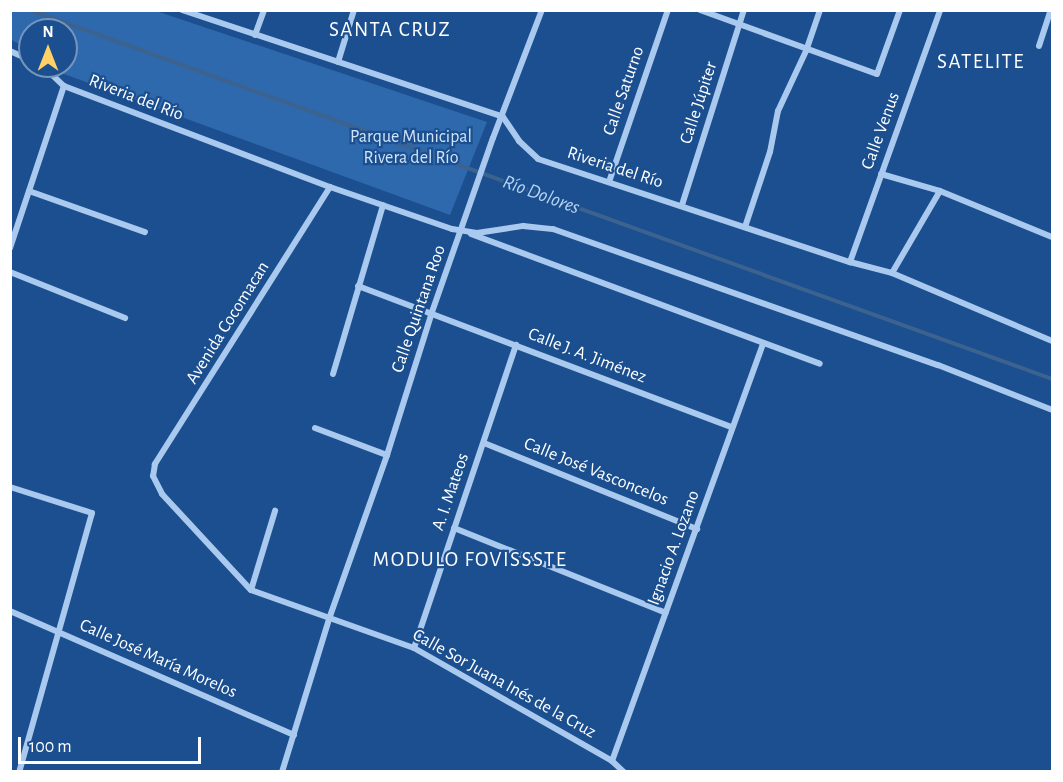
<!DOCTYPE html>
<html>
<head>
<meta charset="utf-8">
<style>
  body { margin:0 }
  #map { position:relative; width:1063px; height:782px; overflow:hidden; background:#1b4f8f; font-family:"Alegreya Sans",sans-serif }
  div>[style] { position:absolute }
  .green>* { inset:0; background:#2e69ad }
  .stream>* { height:4px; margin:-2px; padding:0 2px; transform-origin:2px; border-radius:2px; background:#3c6290 }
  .minor>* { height:6px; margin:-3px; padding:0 3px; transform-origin:3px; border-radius:3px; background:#a9c9ee }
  span { translate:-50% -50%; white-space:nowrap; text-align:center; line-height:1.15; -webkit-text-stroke:4.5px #1b4f8f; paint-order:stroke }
  .street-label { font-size:18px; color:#fff }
  .park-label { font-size:18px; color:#cfe3fa }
  .water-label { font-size:20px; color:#b5d3f5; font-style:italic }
  .quarter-label { font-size:21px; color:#fff; letter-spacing:1.5px }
  .frame { position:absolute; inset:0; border:12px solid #fff; pointer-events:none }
  .north { position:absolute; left:18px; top:18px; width:60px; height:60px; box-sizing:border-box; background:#1b4f8f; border:2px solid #7695bc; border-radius:50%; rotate:0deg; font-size:16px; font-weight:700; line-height:24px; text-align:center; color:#fff }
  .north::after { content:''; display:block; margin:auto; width:21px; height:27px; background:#ffd166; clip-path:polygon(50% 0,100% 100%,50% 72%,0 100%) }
  .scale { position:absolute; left:18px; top:737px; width:183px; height:27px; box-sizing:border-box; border:3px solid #fff; border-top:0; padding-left:8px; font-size:18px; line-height:21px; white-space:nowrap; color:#fff; -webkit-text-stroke:4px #1b4f8f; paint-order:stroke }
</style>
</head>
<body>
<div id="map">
  <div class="green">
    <i style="clip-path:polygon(10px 11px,156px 11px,487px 122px,450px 215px,64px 74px,57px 66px,66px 66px,66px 30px,30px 30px,30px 49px,11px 40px)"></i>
  </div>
  <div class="stream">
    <i style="left:30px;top:10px;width:1087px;rotate:19.85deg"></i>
  </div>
  <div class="minor">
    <i style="left:182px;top:10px;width:338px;rotate:18.4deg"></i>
    <i style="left:503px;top:117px;width:29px;rotate:56deg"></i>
    <i style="left:519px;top:141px;width:26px;rotate:43deg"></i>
    <i style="left:538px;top:159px;width:329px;rotate:18.3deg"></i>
    <i style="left:850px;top:262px;width:43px;rotate:14.7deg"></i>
    <i style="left:892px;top:273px;width:174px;rotate:23deg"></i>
    <i style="left:700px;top:10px;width:188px;rotate:19.9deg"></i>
    <i style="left:877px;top:74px;width:68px;rotate:-70.2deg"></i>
    <i style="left:255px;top:35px;width:27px;rotate:-70deg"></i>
    <i style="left:1039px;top:46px;width:38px;rotate:-72deg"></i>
    <i style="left:10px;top:51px;width:22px;rotate:24deg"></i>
    <i style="left:338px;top:62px;width:54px;rotate:-72.9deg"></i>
    <i style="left:43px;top:66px;width:29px;rotate:44deg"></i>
    <i style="left:64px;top:86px;width:285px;rotate:20.8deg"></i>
    <i style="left:330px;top:187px;width:129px;rotate:19deg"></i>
    <i style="left:452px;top:229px;width:25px;rotate:9deg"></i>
    <i style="left:477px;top:233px;width:47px;rotate:-8.7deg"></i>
    <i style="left:523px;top:226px;width:30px;rotate:6deg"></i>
    <i style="left:553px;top:229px;width:408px;rotate:19.5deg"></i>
    <i style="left:938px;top:365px;width:123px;rotate:21.5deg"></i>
    <i style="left:881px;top:174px;width:61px;rotate:16.1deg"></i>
    <i style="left:940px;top:191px;width:121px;rotate:22.3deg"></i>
    <i style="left:609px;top:182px;width:182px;rotate:-71.1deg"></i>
    <i style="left:330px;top:187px;width:328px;rotate:122.3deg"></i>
    <i style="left:155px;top:464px;width:12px;rotate:99deg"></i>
    <i style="left:153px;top:476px;width:20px;rotate:63deg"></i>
    <i style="left:162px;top:494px;width:131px;rotate:47.2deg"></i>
    <i style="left:251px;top:590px;width:173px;rotate:19.6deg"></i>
    <i style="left:414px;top:648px;width:228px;rotate:29.7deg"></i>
    <i style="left:612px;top:761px;width:16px;rotate:43deg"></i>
    <i style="left:29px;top:191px;width:123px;rotate:19.5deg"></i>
    <i style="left:682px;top:205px;width:205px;rotate:-72.4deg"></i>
    <i style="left:745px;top:227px;width:79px;rotate:-71.6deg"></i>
    <i style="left:770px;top:152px;width:42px;rotate:-79deg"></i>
    <i style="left:778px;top:111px;width:66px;rotate:-65deg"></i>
    <i style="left:806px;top:51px;width:43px;rotate:-71.1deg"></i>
    <i style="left:471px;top:234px;width:372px;rotate:20.4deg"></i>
    <i style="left:10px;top:248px;width:171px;rotate:-71.6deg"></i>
    <i style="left:850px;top:262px;width:268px;rotate:-70.3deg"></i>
    <i style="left:10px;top:272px;width:124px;rotate:21.8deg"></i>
    <i style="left:892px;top:273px;width:95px;rotate:-59.7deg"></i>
    <i style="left:358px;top:286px;width:400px;rotate:20.7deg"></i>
    <i style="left:333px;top:374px;width:176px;rotate:-73.5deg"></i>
    <i style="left:315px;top:428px;width:77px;rotate:20.6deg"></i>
    <i style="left:484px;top:443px;width:230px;rotate:22deg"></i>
    <i style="left:10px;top:487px;width:86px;rotate:17.6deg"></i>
    <i style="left:92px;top:513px;width:269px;rotate:105.7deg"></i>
    <i style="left:454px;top:528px;width:228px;rotate:21.8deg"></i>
    <i style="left:251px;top:590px;width:83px;rotate:-73.1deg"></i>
    <i style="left:10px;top:611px;width:310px;rotate:23.6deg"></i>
    <i style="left:414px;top:648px;width:320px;rotate:-71.4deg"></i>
    <i style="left:612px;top:761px;width:443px;rotate:-70.1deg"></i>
    <i style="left:282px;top:772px;width:160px;rotate:-72.9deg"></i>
    <i style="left:329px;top:619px;width:174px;rotate:-70.5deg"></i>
    <i style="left:387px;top:455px;width:150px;rotate:-72.5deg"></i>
    <i style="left:432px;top:312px;width:184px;rotate:-70.7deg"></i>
    <i style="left:493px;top:138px;width:137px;rotate:-69.1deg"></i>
  </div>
  <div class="street-label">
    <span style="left:624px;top:91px;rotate:-71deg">Calle Saturno</span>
    <span style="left:136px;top:98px;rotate:21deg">Riveria del Río</span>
    <span style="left:699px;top:103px;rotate:-72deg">Calle Júpiter</span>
    <span style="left:881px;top:131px;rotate:-70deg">Calle Venus</span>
    <span style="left:615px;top:168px;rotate:18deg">Riveria del Río</span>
    <span style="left:419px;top:309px;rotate:-71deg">Calle Quintana Roo</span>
    <span style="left:228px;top:323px;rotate:-58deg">Avenida Cocomacan</span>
    <span style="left:587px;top:356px;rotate:21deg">Calle J. A. Jiménez</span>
    <span style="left:596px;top:472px;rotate:22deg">Calle José Vasconcelos</span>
    <span style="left:451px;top:492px;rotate:-71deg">A. I. Mateos</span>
    <span style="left:674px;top:548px;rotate:-70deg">Ignacio A. Lozano</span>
    <span style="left:158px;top:659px;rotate:24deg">Calle José María Morelos</span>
    <span style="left:504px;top:684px;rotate:29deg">Calle Sor Juana Inés de la Cruz</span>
  </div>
  <div class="park-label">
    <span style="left:411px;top:148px">Parque Municipal<br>Rivera del Río</span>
  </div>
  <div class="water-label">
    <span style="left:541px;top:195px;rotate:20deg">Río Dolores</span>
  </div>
  <div class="quarter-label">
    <span style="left:390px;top:30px">SANTA CRUZ</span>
    <span style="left:981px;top:62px">SATELITE</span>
    <span style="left:470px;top:560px">MODULO FOVISSSTE</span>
  </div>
  <div class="frame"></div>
  <div class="north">N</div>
  <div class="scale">100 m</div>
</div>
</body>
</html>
